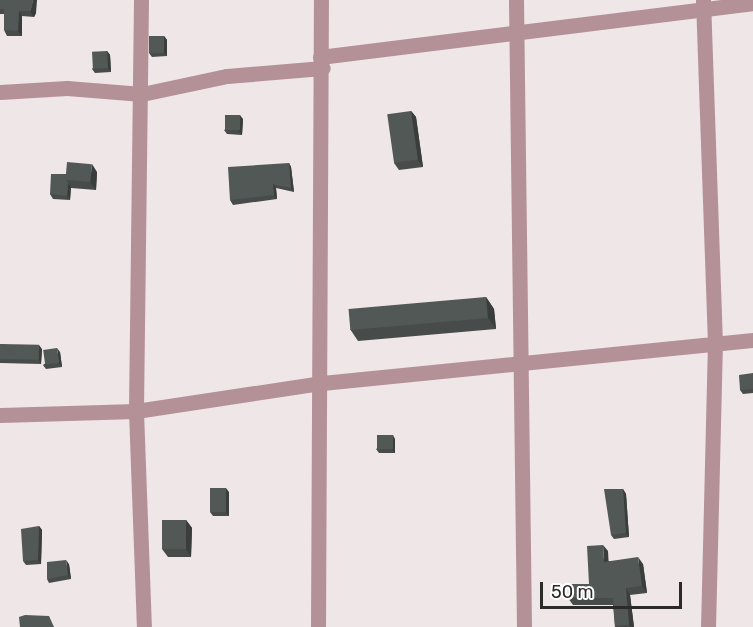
<!DOCTYPE html>
<html>
<head>
<meta charset="utf-8">
<style>
  body { margin:0 }
  #map { position:relative; width:753px; height:627px; overflow:hidden; background:#eee6e7; font-family:Rubik,sans-serif }
  div>[style] { position:absolute }
  .street>* { height:15px; margin:-7.5px; padding:0 7.5px; transform-origin:7.5px; border-radius:7.5px; background:#b49196 }
  .wall>* { inset:0; background:#474c4a }
  .shaded-wall>* { inset:0; background:#393e3c }
  .building>* { inset:0; background:#525856; transform-origin:0 0 }
  span { translate:-50% -50%; white-space:nowrap; text-align:center; line-height:1.15; -webkit-text-stroke:6px #fff; paint-order:stroke }
  .scale { position:absolute; left:540px; top:582px; width:142px; height:27px; box-sizing:border-box; border:3px solid #2c2929; border-top:0; padding-left:8px; font-size:18px; line-height:21px; white-space:nowrap; color:#2c2929; -webkit-text-stroke:4px #fff; paint-order:stroke }
</style>
</head>
<body>
<div id="map">
  <div class="street">
    <i style="left:141px;top:0;width:411px;rotate:90.7deg"></i>
    <i style="left:136px;top:411px;width:216px;rotate:87.9deg"></i>
    <i style="left:516px;top:0;width:627px;rotate:89.27deg"></i>
    <i style="left:703px;top:0;width:342px;rotate:88deg"></i>
    <i style="left:715px;top:342px;width:285px;rotate:91.4deg"></i>
    <i style="left:320px;top:57px;width:436px;rotate:-7.1deg"></i>
    <i style="left:0;top:92px;width:67px;rotate:-3.4deg"></i>
    <i style="left:67px;top:88px;width:75px;rotate:4.6deg"></i>
    <i style="left:142px;top:94px;width:87px;rotate:-12deg"></i>
    <i style="left:227px;top:76px;width:96px;rotate:-4.8deg"></i>
    <i style="left:0;top:415px;width:136px;rotate:-1.7deg"></i>
    <i style="left:136px;top:411px;width:188px;rotate:-8.6deg"></i>
    <i style="left:322px;top:383px;width:433px;rotate:-5.7deg"></i>
    <i style="left:318px;top:627px;width:627px;rotate:-89.73deg"></i>
  </div>
  <div class="wall">
    <i style="clip-path:polygon(0 0,36px 13px,34px 17px,22px 16px,22px 36px,7px 36px,4px 30px,4px 14px,0 14px)"></i>
    <i style="clip-path:polygon(164px 36px,167px 40px,167px 56px,152px 57px,149px 53px)"></i>
    <i style="clip-path:polygon(107px 51px,110px 55px,111px 72px,95px 73px,92px 69px)"></i>
    <i style="clip-path:polygon(411px 111px,416px 117px,423px 167px,399px 170px,394px 163px)"></i>
    <i style="clip-path:polygon(243px 119px,242px 135px,227px 134px,224px 130px)"></i>
    <i style="clip-path:polygon(289px 163px,291px 167px,294px 192px,276px 188px,277px 199px,233px 205px,230px 200px)"></i>
    <i style="clip-path:polygon(97px 172px,96px 190px,71px 188px,71px 187px,70px 200px,53px 199px,50px 194px,66px 174px)"></i>
    <i style="clip-path:polygon(486px 297px,494px 309px,496px 329px,358px 341px,350px 329px)"></i>
    <i style="clip-path:polygon(0 344px,42px 349px,41px 364px,0 363px)"></i>
    <i style="clip-path:polygon(60px 352px,62px 367px,46px 369px,43px 365px)"></i>
    <i style="clip-path:polygon(753px 373px,753px 393px,743px 394px,740px 390px)"></i>
    <i style="clip-path:polygon(395px 439px,395px 453px,379px 453px,376px 449px)"></i>
    <i style="clip-path:polygon(623px 489px,626px 494px,629px 537px,614px 539px,611px 535px)"></i>
    <i style="clip-path:polygon(229px 492px,229px 516px,213px 516px,210px 512px)"></i>
    <i style="clip-path:polygon(186px 520px,192px 528px,191px 557px,168px 557px,162px 549px)"></i>
    <i style="clip-path:polygon(39px 526px,42px 530px,41px 564px,26px 565px,23px 561px)"></i>
    <i style="clip-path:polygon(608px 551px,608px 561px,643px 564px,647px 593px,630px 595px,634px 627px,615px 627px,613px 605px,573px 605px,568px 598px,589px 584px)"></i>
    <i style="clip-path:polygon(69px 564px,71px 579px,49px 583px,47px 579px)"></i>
  </div>
  <div class="shaded-wall">
    <i style="clip-path:polygon(33px 0,37px 0,36px 13px,34px 17px,30px 11px)"></i>
    <i style="clip-path:polygon(19px 11px,22px 16px,22px 36px,18px 31px)"></i>
    <i style="clip-path:polygon(164px 36px,167px 40px,167px 56px,164px 52px)"></i>
    <i style="clip-path:polygon(107px 51px,110px 55px,111px 72px,108px 68px)"></i>
    <i style="clip-path:polygon(411px 111px,416px 117px,423px 167px,418px 160px)"></i>
    <i style="clip-path:polygon(240px 115px,243px 119px,242px 135px,239px 131px)"></i>
    <i style="clip-path:polygon(289px 163px,291px 167px,294px 192px,291px 188px)"></i>
    <i style="clip-path:polygon(92px 164px,97px 172px,96px 190px,90px 182px)"></i>
    <i style="clip-path:polygon(68px 183px,71px 187px,70px 200px,67px 196px)"></i>
    <i style="clip-path:polygon(273px 184px,276px 188px,277px 199px,274px 195px)"></i>
    <i style="clip-path:polygon(486px 297px,494px 309px,496px 329px,488px 318px)"></i>
    <i style="clip-path:polygon(39px 345px,42px 349px,41px 364px,39px 360px)"></i>
    <i style="clip-path:polygon(57px 348px,60px 352px,62px 367px,59px 363px)"></i>
    <i style="clip-path:polygon(393px 435px,395px 439px,395px 453px,392px 449px)"></i>
    <i style="clip-path:polygon(226px 488px,229px 492px,229px 516px,226px 512px)"></i>
    <i style="clip-path:polygon(623px 489px,626px 494px,629px 537px,626px 533px)"></i>
    <i style="clip-path:polygon(186px 520px,192px 528px,191px 557px,186px 549px)"></i>
    <i style="clip-path:polygon(39px 526px,42px 530px,41px 564px,38px 560px)"></i>
    <i style="clip-path:polygon(603px 545px,608px 551px,609px 569px,604px 562px)"></i>
    <i style="clip-path:polygon(638px 557px,643px 564px,647px 593px,642px 586px)"></i>
    <i style="clip-path:polygon(66px 560px,69px 564px,71px 579px,68px 575px)"></i>
    <i style="clip-path:polygon(626px 588px,630px 595px,634px 627px,631px 627px,629px 625px)"></i>
  </div>
  <div class="building">
    <i style="clip-path:polygon(0 0,33px 0,32px 7px,30px 11px,19px 11px,18px 31px,4px 30px,4px 9px,0 9px)"></i>
    <i style="left:149px;top:36px;width:15px;height:17px"></i>
    <i style="left:107px;top:51px;width:17px;height:15px;rotate:87deg"></i>
    <i style="left:411px;top:111px;width:49px;height:24px;rotate:82deg"></i>
    <i style="left:225px;top:115px;width:15px;height:15px"></i>
    <i style="left:67px;top:162px;width:25px;height:18px;rotate:5deg"></i>
    <i style="clip-path:polygon(289px 163px,291px 188px,273px 184px,274px 195px,230px 200px,228px 167px)"></i>
    <i style="clip-path:polygon(51px 174px,66px 174px,66px 180px,68px 183px,67px 196px,50px 194px)"></i>
    <i style="left:486px;top:297px;width:21px;height:138px;rotate:85deg"></i>
    <i style="left:0;top:344px;width:39px;height:15px;rotate:1deg"></i>
    <i style="left:57px;top:348px;width:15px;height:14px;rotate:82deg"></i>
    <i style="clip-path:polygon(753px 373px,753px 389px,740px 390px,739px 375px)"></i>
    <i style="left:377px;top:435px;width:16px;height:14px"></i>
    <i style="left:226px;top:488px;width:24px;height:16px;rotate:90deg"></i>
    <i style="clip-path:polygon(604px 489px,623px 489px,626px 533px,611px 535px)"></i>
    <i style="left:162px;top:520px;width:24px;height:29px"></i>
    <i style="clip-path:polygon(39px 526px,38px 560px,23px 561px,21px 529px)"></i>
    <i style="clip-path:polygon(603px 545px,604px 562px,638px 557px,642px 586px,626px 588px,629px 625px,615px 626px,613px 598px,568px 598px,569px 584px,589px 584px,587px 546px)"></i>
    <i style="clip-path:polygon(66px 560px,68px 575px,47px 579px,47px 562px)"></i>
    <i style="clip-path:polygon(25px 615px,49px 616px,54px 627px,20px 627px,19px 617px)"></i>
  </div>
  <div class="scale">50 m</div>
</div>
</body>
</html>
